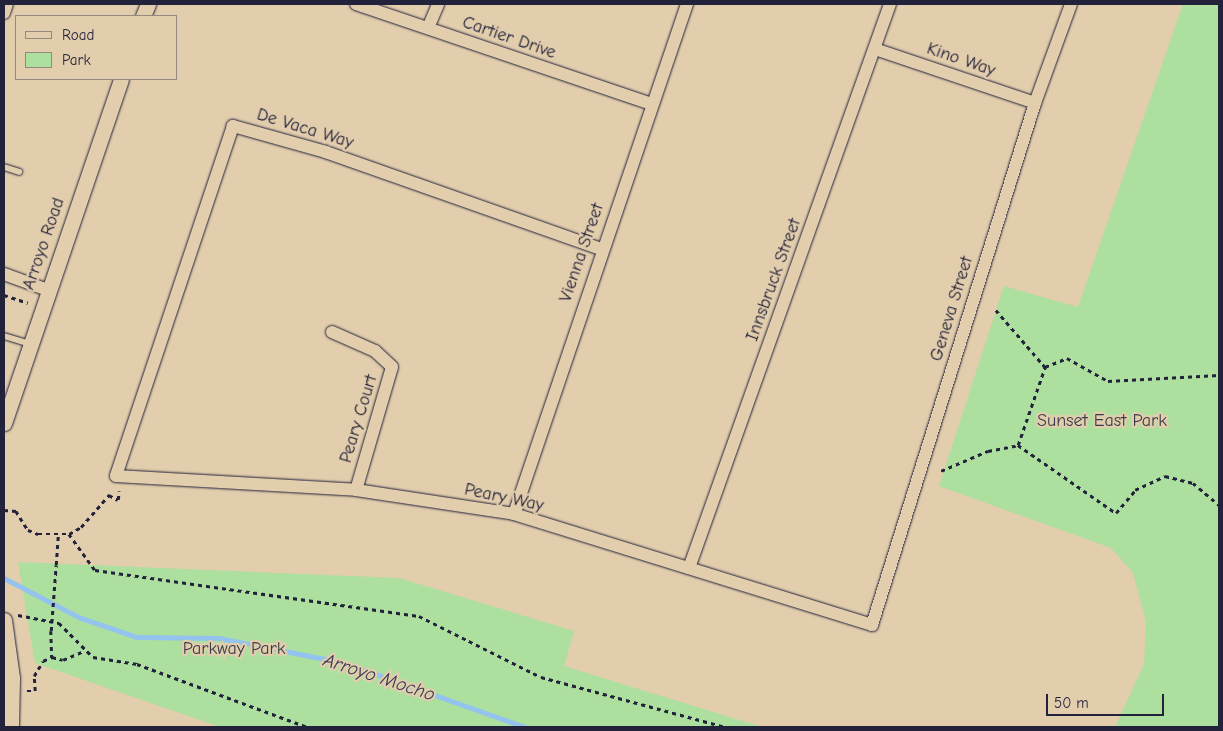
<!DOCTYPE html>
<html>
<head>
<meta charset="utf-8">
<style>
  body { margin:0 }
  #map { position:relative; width:1223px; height:731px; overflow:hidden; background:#e2cdac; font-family:"Comic Neue",sans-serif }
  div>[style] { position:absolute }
  .green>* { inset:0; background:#addf9f }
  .stream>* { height:4.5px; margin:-2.25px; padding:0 2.25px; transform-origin:2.25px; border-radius:2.25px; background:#93c3ee }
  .path>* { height:2.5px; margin-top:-1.25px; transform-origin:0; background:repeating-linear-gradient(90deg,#22223b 0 4px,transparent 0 8px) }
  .roads { filter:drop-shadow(0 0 1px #22223b) drop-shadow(0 0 1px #22223b) }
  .service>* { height:6px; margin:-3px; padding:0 3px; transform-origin:3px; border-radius:3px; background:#e2cdac }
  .minor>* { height:12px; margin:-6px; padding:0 6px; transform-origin:6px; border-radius:6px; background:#e2cdac }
  .tertiary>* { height:15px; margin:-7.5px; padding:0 7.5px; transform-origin:7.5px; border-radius:7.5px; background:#e2cdac }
  .path-bridge>* { height:2.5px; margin-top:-1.25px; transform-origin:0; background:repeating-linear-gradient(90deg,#22223b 0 4px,transparent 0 8px) }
  span { translate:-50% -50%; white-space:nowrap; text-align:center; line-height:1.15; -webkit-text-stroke:4.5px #e2cdac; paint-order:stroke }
  .street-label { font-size:18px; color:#22223b }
  .park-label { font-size:18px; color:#373e4a }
  .water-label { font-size:19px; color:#333a56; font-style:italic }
  .frame { position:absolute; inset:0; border:5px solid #22223b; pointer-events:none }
  .legend { position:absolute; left:15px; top:15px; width:162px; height:65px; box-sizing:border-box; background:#e2cdac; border:1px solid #95897f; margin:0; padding:6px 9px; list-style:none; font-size:15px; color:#22223b }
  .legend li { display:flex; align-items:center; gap:10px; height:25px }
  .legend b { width:25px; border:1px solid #95897f }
  .scale { position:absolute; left:1046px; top:694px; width:118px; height:22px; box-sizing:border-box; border:2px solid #22223b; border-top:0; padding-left:6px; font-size:15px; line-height:18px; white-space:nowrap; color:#22223b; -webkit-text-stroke:4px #e2cdac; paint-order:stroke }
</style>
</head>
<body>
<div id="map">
  <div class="green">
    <i style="clip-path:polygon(1183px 4px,1219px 4px,1219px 727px,1115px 727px,1144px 664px,1146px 622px,1133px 573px,1111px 548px,939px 486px,1004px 286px,1078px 307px)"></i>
    <i style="clip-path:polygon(18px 562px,399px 578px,574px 631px,564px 666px,762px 727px,220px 727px,35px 663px)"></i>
  </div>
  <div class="stream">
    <i style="left:4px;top:578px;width:87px;rotate:27.5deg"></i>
    <i style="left:81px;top:618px;width:59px;rotate:18.7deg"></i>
    <i style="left:137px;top:637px;width:82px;rotate:0.7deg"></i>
    <i style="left:219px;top:638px;width:128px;rotate:11.2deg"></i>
    <i style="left:345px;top:663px;width:191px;rotate:19.6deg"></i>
  </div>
  <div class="path">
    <i style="left:4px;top:295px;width:25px;rotate:18deg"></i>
    <i style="left:996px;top:310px;width:75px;rotate:49.3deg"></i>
    <i style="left:1045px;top:367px;width:24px;rotate:-22deg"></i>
    <i style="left:1067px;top:358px;width:47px;rotate:29.3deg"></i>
    <i style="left:1108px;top:381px;width:111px;rotate:-3.1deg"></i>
    <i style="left:1018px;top:445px;width:119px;rotate:34.8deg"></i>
    <i style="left:1116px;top:513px;width:30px;rotate:-50deg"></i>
    <i style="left:1135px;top:490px;width:33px;rotate:-25deg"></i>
    <i style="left:1165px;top:476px;width:29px;rotate:14deg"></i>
    <i style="left:1193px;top:483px;width:34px;rotate:40deg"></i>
    <i style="left:941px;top:471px;width:51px;rotate:-23.1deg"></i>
    <i style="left:988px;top:451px;width:31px;rotate:-11deg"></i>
    <i style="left:1018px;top:445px;width:83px;rotate:-70.9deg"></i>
    <i style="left:4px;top:510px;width:12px;rotate:5deg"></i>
    <i style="left:16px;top:511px;width:22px;rotate:58deg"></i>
    <i style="left:28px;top:530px;width:11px;rotate:22deg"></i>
    <i style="left:38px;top:534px;width:31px"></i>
    <i style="left:69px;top:534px;width:14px;rotate:-30deg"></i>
    <i style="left:81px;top:527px;width:43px;rotate:-48.8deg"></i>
    <i style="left:109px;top:495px;width:10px;rotate:29deg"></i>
    <i style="left:118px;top:500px;width:9px;rotate:-84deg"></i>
    <i style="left:69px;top:534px;width:44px;rotate:54.2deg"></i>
    <i style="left:95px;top:570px;width:327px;rotate:8.1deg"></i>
    <i style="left:419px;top:616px;width:136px;rotate:26.6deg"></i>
    <i style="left:541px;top:677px;width:191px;rotate:15.2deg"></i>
    <i style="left:56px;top:565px;width:30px;rotate:-86deg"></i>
    <i style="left:18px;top:615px;width:42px;rotate:11deg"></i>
    <i style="left:59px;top:623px;width:48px;rotate:45deg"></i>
    <i style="left:93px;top:657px;width:45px;rotate:9deg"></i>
    <i style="left:137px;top:664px;width:181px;rotate:20.3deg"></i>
    <i style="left:51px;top:631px;width:26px;rotate:88deg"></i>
    <i style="left:52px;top:657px;width:11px;rotate:15deg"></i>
    <i style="left:63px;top:660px;width:23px;rotate:-23deg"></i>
    <i style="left:27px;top:691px;width:8px"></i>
    <i style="left:35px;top:691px;width:15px;rotate:-94deg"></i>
    <i style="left:34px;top:676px;width:17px;rotate:-59deg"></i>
    <i style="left:43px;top:661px;width:10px;rotate:-24deg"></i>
  </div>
  <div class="roads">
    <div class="service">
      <i style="left:4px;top:167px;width:16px;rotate:18deg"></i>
      <i style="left:4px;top:336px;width:27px;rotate:17deg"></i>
    </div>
    <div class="minor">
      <i style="left:356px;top:4px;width:312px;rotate:18.7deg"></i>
      <i style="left:4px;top:13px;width:9px;rotate:-72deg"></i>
      <i style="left:428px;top:28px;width:26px;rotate:-67deg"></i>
      <i style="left:875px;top:49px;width:169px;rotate:18.6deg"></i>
      <i style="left:601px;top:249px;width:292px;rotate:-160.6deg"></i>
      <i style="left:326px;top:152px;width:97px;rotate:-164.4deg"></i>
      <i style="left:233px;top:126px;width:369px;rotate:108.5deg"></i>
      <i style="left:116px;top:476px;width:240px;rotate:3.3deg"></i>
      <i style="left:356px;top:490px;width:160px;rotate:8.6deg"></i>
      <i style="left:514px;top:514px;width:375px;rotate:17.2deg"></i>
      <i style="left:872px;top:625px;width:547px;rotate:-72.66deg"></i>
      <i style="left:1035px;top:103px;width:105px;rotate:-70deg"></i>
      <i style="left:4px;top:274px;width:47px;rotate:20deg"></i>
      <i style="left:332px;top:332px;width:47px;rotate:23.8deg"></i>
      <i style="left:375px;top:351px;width:23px;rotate:43deg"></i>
      <i style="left:392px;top:367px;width:128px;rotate:106.3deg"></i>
      <i style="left:514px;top:514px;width:539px;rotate:-71.26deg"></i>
      <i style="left:689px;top:568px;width:599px;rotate:-70.38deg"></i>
    </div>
    <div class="tertiary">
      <i style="left:143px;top:16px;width:13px;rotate:-67deg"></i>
      <i style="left:4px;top:423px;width:363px;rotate:-71.2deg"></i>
      <i style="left:4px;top:620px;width:59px;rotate:82.1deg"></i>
      <i style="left:12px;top:678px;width:49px;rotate:91.2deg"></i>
    </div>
  </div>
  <div class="path-bridge">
    <i style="left:51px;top:631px;width:66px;rotate:-85.7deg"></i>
  </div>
  <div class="street-label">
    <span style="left:509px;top:38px;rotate:19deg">Cartier Drive</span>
    <span style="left:961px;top:60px;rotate:19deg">Kino Way</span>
    <span style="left:305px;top:129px;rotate:17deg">De Vaca Way</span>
    <span style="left:44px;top:244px;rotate:-71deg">Arroyo Road</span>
    <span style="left:582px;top:253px;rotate:-71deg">Vienna Street</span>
    <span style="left:774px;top:280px;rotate:-70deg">Innsbruck Street</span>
    <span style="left:952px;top:309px;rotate:-73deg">Geneva Street</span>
    <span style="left:359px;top:419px;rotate:-73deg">Peary Court</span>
    <span style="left:504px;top:498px;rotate:12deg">Peary Way</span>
  </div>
  <div class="park-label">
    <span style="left:1102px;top:421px">Sunset East Park</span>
    <span style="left:234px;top:649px">Parkway Park</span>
  </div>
  <div class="water-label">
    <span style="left:379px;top:678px;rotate:18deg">Arroyo Mocho</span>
  </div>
  <div class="frame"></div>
  <ul class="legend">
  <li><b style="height:6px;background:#e2cdac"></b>Road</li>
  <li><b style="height:14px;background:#addf9f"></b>Park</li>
  </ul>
  <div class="scale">50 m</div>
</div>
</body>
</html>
